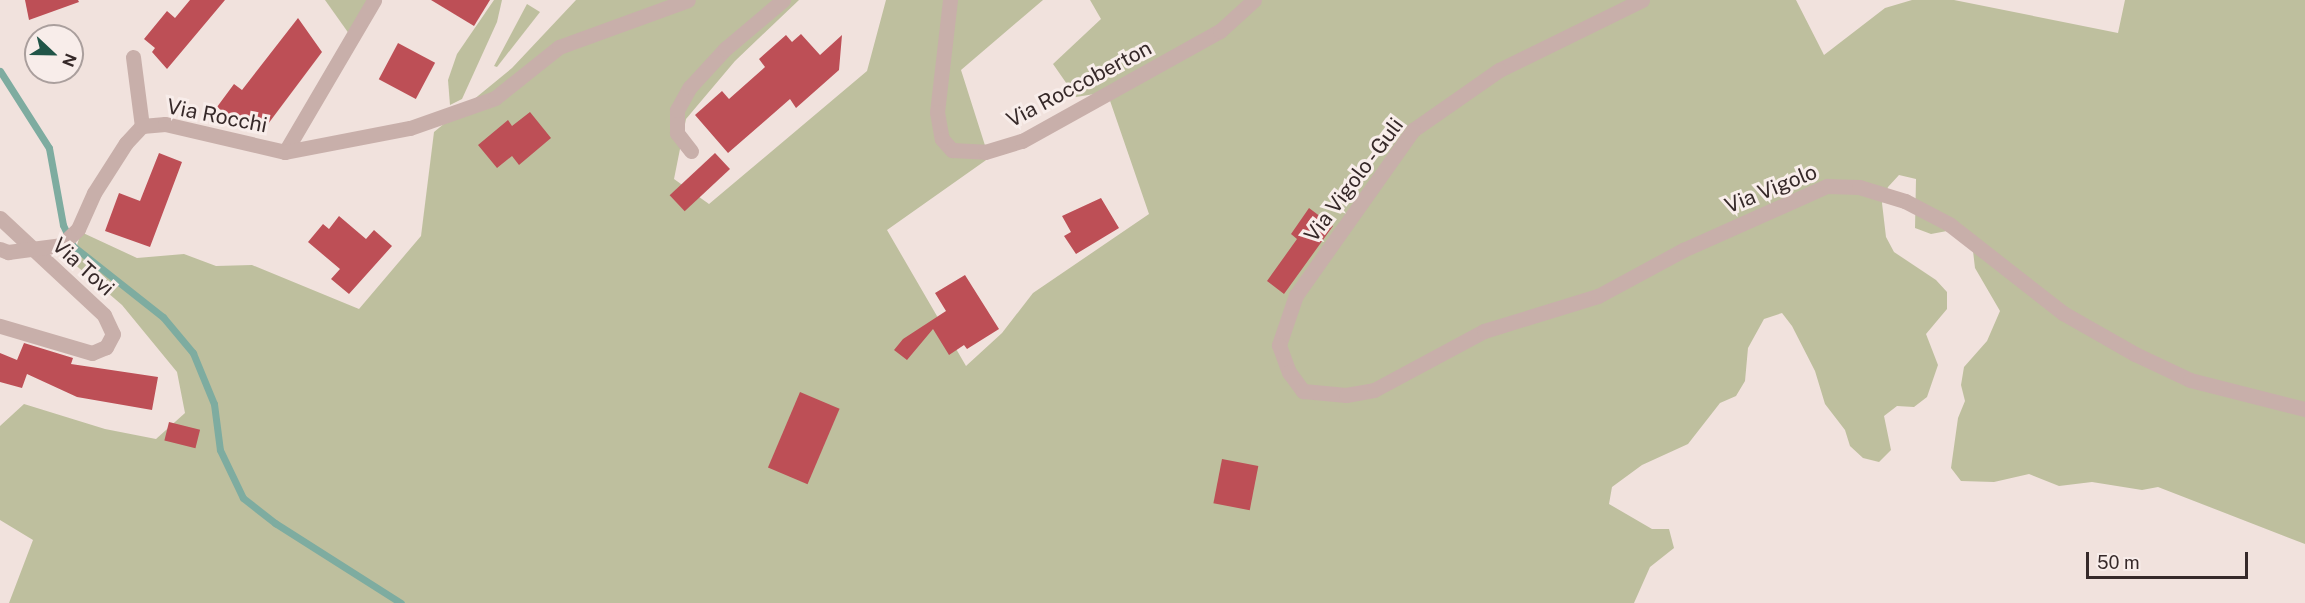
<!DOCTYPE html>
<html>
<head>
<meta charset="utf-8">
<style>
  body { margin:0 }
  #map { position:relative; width:2305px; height:603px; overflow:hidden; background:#f1e2dd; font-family:"Public Sans",sans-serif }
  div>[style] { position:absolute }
  .green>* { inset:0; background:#bebf9e }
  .stream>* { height:7px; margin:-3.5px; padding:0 3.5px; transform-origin:3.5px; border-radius:3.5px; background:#7eaca0 }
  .building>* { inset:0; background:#bd4f56; transform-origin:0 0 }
  .minor>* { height:15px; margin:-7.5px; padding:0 7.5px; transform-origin:7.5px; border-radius:7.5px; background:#c8afaa }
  span { translate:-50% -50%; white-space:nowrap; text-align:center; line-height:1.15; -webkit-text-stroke:6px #f8edea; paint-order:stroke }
  .street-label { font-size:21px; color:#362929 }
  .north { position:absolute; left:24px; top:24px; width:60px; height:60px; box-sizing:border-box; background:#f8edea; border:2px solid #aa9f9d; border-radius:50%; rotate:112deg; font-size:16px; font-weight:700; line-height:24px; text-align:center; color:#362929 }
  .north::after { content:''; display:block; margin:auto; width:21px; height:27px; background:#215548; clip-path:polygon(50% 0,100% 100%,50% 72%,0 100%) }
  .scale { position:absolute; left:2086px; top:552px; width:162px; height:27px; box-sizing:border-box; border:3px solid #362929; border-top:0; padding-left:8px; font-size:18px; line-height:21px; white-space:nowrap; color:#362929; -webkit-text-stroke:4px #f8edea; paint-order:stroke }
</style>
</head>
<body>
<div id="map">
  <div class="green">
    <i style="clip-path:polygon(325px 0,374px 0,352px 38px)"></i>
    <i style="clip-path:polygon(494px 0,502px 0,497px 22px,462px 99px,450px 105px,448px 80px,457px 54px)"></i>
    <i style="clip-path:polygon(576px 0,799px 0,735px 61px,686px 119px,674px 179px,709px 204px,867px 71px,886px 0,1043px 0,961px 70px,989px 158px,887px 230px,966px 366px,1002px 333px,1033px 293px,1149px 214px,1107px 92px,1076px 97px,1053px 64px,1101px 19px,1090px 0,1796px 0,1824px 55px,1885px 8px,1912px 0,1954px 0,2118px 33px,2125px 0,2305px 0,2305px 544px,2158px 487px,2142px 490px,2092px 482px,2059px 486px,2029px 474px,1994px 482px,1961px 481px,1951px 468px,1958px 418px,1965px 401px,1961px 385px,1964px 367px,1987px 341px,2000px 311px,1975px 268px,1973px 251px,1947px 231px,1931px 234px,1915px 228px,1916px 179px,1899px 175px,1888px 187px,1882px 203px,1886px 237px,1894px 252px,1936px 280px,1947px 292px,1947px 309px,1926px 334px,1938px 365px,1927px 397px,1914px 407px,1897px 406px,1884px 416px,1891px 450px,1879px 462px,1863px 458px,1850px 446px,1845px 430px,1825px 404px,1815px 371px,1792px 326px,1782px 313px,1764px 319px,1748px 348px,1745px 381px,1736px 396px,1720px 403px,1688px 444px,1642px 465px,1612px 487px,1609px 504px,1652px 529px,1669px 529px,1674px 548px,1650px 567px,1634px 603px,9px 603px,33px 540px,0 520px,0 426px,24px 404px,105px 429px,156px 439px,185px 413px,177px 372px,122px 305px,72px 262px,81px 232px,137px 258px,184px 254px,216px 266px,252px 265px,359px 309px,421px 236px,434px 132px,512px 68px)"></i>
    <i style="clip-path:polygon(527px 4px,540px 12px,497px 67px,494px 66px)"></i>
  </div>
  <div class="stream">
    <i style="left:0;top:71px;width:91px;rotate:57.5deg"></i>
    <i style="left:49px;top:148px;width:78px;rotate:79.7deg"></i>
    <i style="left:63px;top:225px;width:23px;rotate:65deg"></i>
    <i style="left:73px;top:246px;width:115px;rotate:38.3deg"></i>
    <i style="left:163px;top:317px;width:47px;rotate:50.2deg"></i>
    <i style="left:193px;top:353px;width:55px;rotate:67.6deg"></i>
    <i style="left:214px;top:404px;width:46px;rotate:82.6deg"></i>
    <i style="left:220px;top:450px;width:53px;rotate:64.4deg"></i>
    <i style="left:243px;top:498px;width:41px;rotate:38deg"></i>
    <i style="left:275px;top:523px;width:149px;rotate:32.4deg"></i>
  </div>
  <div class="building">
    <i style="clip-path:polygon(25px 0,78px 0,79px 2px,29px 20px)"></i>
    <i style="clip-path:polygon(190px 0,225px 0,167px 69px,152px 52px,155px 48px,144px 39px,167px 11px,175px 18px)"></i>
    <i style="clip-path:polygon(431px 0,490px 0,474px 26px)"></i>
    <i style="clip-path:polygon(298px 18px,322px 52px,268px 124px,256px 116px,250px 125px,240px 118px,237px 122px,217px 107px,234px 84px,242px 90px)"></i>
    <i style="clip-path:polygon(801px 34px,820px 55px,842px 35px,839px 70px,796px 108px,790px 99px,728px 153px,695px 115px,722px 91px,729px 99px,765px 67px,759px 59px,786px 35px,792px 42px)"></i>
    <i style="left:398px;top:43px;width:42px;height:41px;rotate:28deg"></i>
    <i style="clip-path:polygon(530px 112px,551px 138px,519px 165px,512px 156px,497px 168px,478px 145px,508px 120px,512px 126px)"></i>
    <i style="clip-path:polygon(159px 153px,182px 162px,150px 247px,105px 231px,119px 193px,140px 201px)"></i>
    <i style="left:715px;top:153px;width:22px;height:62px;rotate:47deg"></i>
    <i style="clip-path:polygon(1101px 198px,1119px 228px,1076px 254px,1064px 236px,1071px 232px,1062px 216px)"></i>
    <i style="clip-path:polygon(1309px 208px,1333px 226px,1284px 294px,1267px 281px,1297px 239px,1291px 234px)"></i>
    <i style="clip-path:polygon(339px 216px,366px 239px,374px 230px,392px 246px,349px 294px,331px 279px,340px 269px,308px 242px,323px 224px,329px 229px)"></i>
    <i style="clip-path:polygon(965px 275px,999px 329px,967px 349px,964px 345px,949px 355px,933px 329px,907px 360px,894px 350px,903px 339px,946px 311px,935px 293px)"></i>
    <i style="clip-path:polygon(24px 343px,73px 358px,71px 364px,158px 377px,152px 410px,77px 397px,27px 374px,22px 388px,0 382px,0 353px,17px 360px)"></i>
    <i style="left:800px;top:392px;width:43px;height:82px;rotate:23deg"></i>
    <i style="left:169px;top:422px;width:32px;height:19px;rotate:14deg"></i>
    <i style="left:1222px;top:459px;width:37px;height:45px;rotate:11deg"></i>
  </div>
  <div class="minor">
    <i style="left:950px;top:0;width:113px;rotate:96.6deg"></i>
    <i style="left:937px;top:112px;width:27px;rotate:80deg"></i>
    <i style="left:942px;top:139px;width:15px;rotate:48deg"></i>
    <i style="left:952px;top:150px;width:33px;rotate:3deg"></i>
    <i style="left:985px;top:152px;width:39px;rotate:-17deg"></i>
    <i style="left:1022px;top:141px;width:227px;rotate:-29.1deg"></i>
    <i style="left:1220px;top:31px;width:46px;rotate:-42.4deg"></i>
    <i style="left:1642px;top:0;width:159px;rotate:153.9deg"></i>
    <i style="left:1499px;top:70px;width:105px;rotate:145.1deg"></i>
    <i style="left:1413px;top:130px;width:202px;rotate:125.3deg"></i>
    <i style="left:1296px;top:295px;width:53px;rotate:108.8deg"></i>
    <i style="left:1279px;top:345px;width:29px;rotate:70deg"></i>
    <i style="left:1289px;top:372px;width:24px;rotate:54deg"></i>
    <i style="left:1303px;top:391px;width:43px;rotate:5.3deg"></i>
    <i style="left:1346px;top:395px;width:28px;rotate:-10deg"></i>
    <i style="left:1374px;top:390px;width:125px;rotate:-28.2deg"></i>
    <i style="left:1484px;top:331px;width:119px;rotate:-17.1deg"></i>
    <i style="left:1598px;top:296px;width:97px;rotate:-28.4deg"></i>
    <i style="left:1683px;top:250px;width:158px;rotate:-24deg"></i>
    <i style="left:1827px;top:186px;width:32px;rotate:2deg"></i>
    <i style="left:1859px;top:187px;width:48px;rotate:16.9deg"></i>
    <i style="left:1905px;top:201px;width:50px;rotate:27.6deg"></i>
    <i style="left:1949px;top:224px;width:145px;rotate:38deg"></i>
    <i style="left:2063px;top:313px;width:83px;rotate:29.7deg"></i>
    <i style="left:2135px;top:354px;width:61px;rotate:25.3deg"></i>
    <i style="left:2190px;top:380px;width:119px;rotate:14.2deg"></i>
    <i style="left:133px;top:57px;width:70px;rotate:82.6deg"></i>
    <i style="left:691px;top:151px;width:23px;rotate:-128deg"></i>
    <i style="left:677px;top:133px;width:23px;rotate:-90deg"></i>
    <i style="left:677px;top:110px;width:26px;rotate:-61deg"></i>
    <i style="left:690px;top:87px;width:52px;rotate:-47.4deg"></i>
    <i style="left:725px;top:49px;width:76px;rotate:-40.2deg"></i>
    <i style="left:285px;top:152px;width:176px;rotate:-59.6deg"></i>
    <i style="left:0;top:218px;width:142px;rotate:43deg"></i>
    <i style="left:104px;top:315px;width:21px;rotate:65deg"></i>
    <i style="left:113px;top:334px;width:15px;rotate:118deg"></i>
    <i style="left:106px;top:347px;width:15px;rotate:157deg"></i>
    <i style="left:92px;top:353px;width:96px;rotate:-163.6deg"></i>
    <i style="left:0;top:249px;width:9px;rotate:21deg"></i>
    <i style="left:8px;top:252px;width:53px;rotate:-7.5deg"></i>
    <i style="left:61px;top:245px;width:23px;rotate:-43deg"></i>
    <i style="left:78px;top:229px;width:39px;rotate:-66deg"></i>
    <i style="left:94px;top:193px;width:59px;rotate:-57.4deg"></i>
    <i style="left:126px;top:143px;width:23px;rotate:-47deg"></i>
    <i style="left:142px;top:126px;width:23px;rotate:-5deg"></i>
    <i style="left:165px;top:124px;width:123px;rotate:13.1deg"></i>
    <i style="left:285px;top:152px;width:127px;rotate:-10.9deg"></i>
    <i style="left:410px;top:128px;width:90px;rotate:-19.4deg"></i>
    <i style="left:495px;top:98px;width:82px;rotate:-38.6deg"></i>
    <i style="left:559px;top:47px;width:137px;rotate:-20deg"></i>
  </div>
  <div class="street-label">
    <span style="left:1079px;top:84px;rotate:-28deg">Via Roccoberton</span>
    <span style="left:217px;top:116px;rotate:11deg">Via Rocchi</span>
    <span style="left:1354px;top:180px;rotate:-53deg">Via Vigolo - Guli</span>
    <span style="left:1771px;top:189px;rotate:-22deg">Via Vigolo</span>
    <span style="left:83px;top:267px;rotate:42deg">Via Tovi</span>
  </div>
  <div class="north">N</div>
  <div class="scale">50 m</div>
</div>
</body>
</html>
